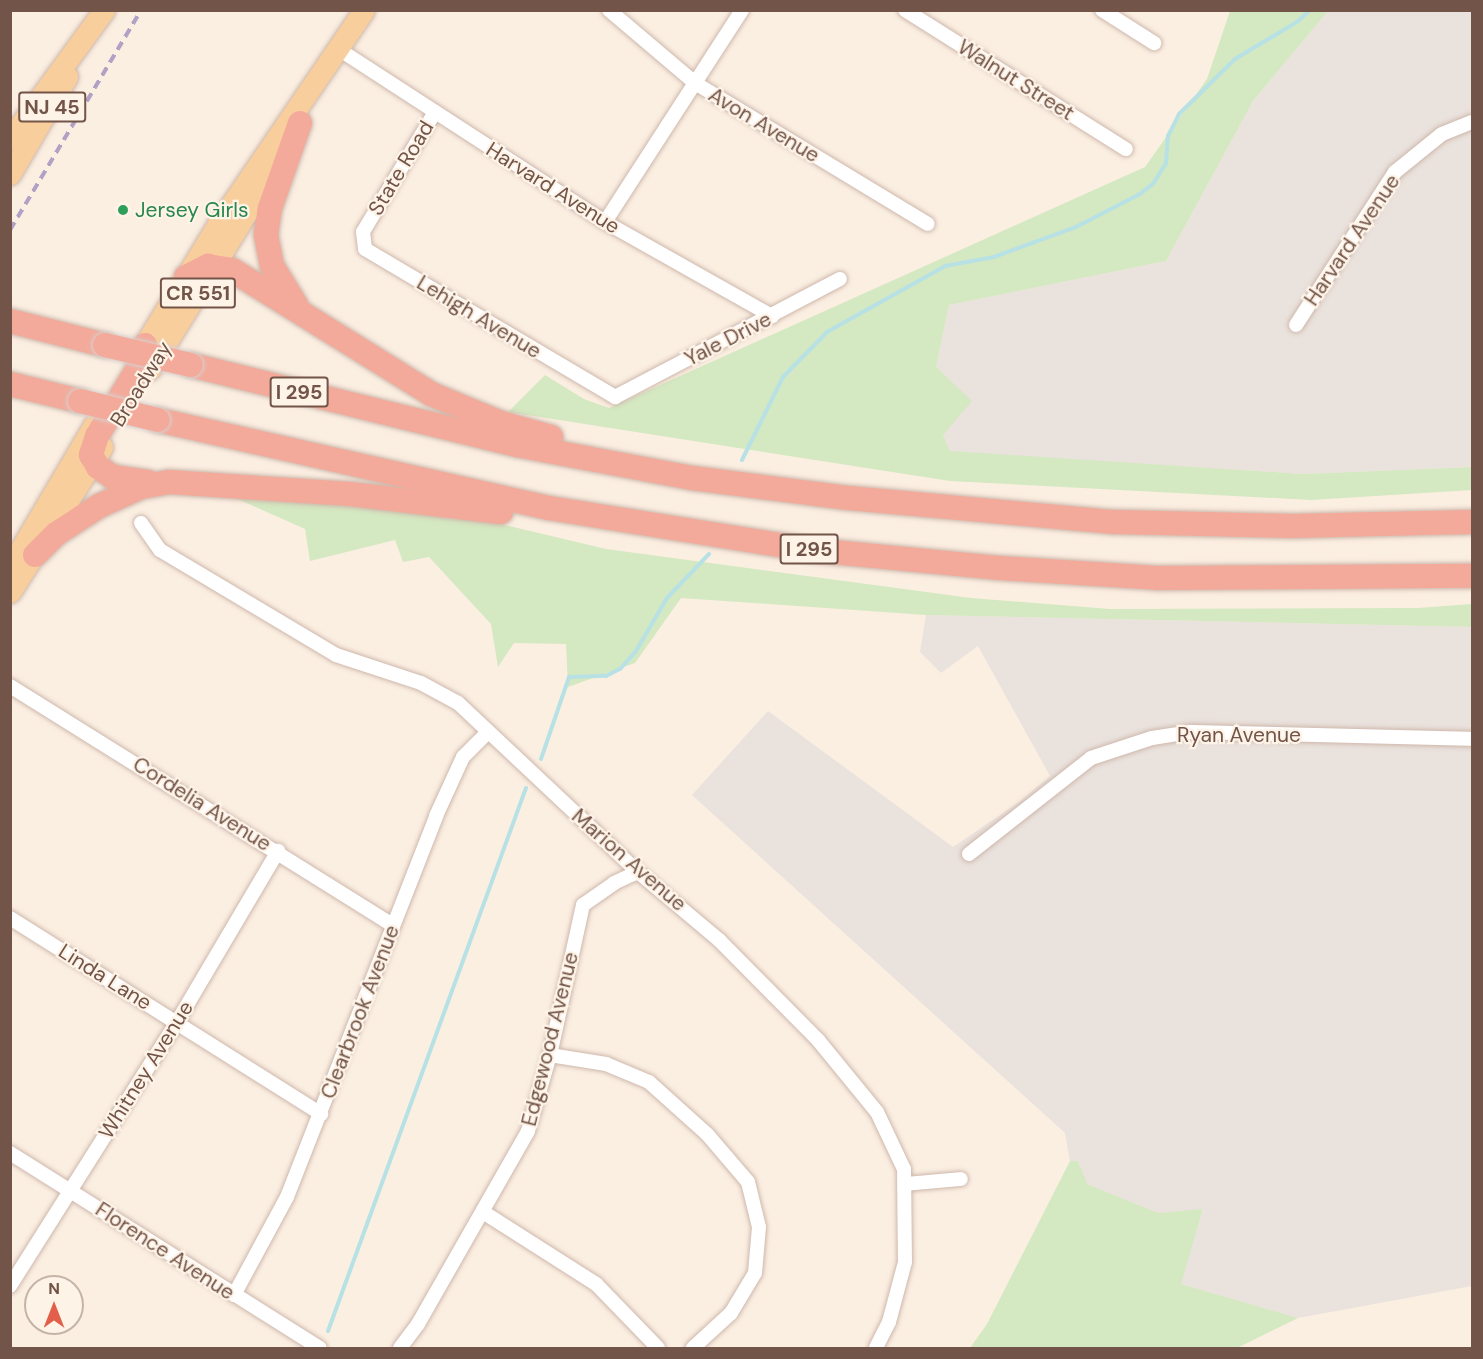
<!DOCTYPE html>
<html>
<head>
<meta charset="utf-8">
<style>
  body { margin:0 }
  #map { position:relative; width:1483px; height:1359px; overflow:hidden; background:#fbefe2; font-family:"DM Sans",sans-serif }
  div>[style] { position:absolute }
  .industrial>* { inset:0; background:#eae2dd }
  .green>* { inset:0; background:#d4e8c1 }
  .stream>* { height:4px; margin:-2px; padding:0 2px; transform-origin:2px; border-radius:2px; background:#b7e1e4 }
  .roads { filter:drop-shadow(0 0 2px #ceb8ac) drop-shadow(0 0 2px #ceb8ac) }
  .minor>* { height:14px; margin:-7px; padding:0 7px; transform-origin:7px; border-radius:7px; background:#fff }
  .primary>* { height:21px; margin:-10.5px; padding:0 10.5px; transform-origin:10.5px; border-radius:10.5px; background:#f8ce9c }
  .motorway>* { height:24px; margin:-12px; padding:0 12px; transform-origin:12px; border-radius:12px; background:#f4aa9a }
  .rail>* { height:4px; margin-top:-2px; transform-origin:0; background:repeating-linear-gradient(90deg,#b1a1c4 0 9px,transparent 0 15px) }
  .bridges { filter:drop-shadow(0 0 2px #d8cfcc) drop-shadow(0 0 2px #d8cfcc) }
  .motorway-bridge>* { height:24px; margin:-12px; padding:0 12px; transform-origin:12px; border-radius:12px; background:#f4aa9a }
  .dots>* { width:16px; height:16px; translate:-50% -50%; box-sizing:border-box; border:3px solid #fef3e7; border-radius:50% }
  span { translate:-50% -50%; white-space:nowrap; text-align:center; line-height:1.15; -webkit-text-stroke:4.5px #fef3e7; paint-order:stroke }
  .shield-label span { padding:2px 4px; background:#fef3e7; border:2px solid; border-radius:4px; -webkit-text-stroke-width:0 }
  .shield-label { font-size:20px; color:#725449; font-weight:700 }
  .street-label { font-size:21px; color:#725449 }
  .leisure-label { font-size:21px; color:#27864d }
  .left { translate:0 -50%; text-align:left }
  .frame { position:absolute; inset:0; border:12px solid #725449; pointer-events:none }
  .north { position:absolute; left:24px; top:1275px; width:60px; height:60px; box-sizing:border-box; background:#fef3e7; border:2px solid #c6b3a8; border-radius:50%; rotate:0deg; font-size:16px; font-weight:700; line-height:24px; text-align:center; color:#725449 }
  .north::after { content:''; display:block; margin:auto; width:21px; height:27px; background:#e25f4a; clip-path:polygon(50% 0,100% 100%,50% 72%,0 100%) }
</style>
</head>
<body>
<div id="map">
  <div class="industrial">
    <i style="clip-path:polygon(1328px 11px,1472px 11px,1472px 467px,1304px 474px,950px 452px,943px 435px,936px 367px,949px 305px,1166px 261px,1253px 101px)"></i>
    <i style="clip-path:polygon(926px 615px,1472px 627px,1472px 1286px,1298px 1318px,1180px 1284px,1203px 1210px,1158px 1213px,1086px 1184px,1078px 1161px,1070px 1161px,1065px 1133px,692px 795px,768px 711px,953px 847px,1019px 802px,1050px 776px,978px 646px,941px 673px,920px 652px)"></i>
  </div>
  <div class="green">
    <i style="clip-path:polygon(1230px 11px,1328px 11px,1253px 101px,1166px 261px,949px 305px,936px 367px,972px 401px,943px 435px,950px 451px,1303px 474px,1472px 467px,1472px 490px,1311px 500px,950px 481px,508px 412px,545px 375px,584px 399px,609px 408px,1145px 167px,1207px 79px)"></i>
    <i style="clip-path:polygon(224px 493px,467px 516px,606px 549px,971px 598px,1110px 609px,1418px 608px,1472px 604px,1472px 627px,926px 615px,681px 598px,635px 663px,568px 687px,566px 644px,514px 643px,498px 667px,491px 624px,429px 557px,403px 562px,395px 540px,310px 561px,305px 529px)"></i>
    <i style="clip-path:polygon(1070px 1161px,1078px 1161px,1087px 1184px,1158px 1213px,1203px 1209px,1181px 1284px,1298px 1318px,1237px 1348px,970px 1348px,987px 1324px)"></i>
  </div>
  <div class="stream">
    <i style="left:742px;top:460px;width:93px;rotate:-63.7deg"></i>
    <i style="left:783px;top:377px;width:63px;rotate:-45.6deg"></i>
    <i style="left:827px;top:332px;width:135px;rotate:-29.2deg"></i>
    <i style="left:945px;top:266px;width:50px;rotate:-10.4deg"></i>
    <i style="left:994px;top:257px;width:87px;rotate:-20.1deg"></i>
    <i style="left:1076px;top:227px;width:72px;rotate:-27.3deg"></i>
    <i style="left:1140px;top:194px;width:16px;rotate:-38deg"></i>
    <i style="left:1153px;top:184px;width:25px;rotate:-58deg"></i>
    <i style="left:1166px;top:163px;width:27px;rotate:-86deg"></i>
    <i style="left:1168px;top:136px;width:25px;rotate:-63deg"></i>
    <i style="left:1179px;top:114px;width:78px;rotate:-44.5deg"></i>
    <i style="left:1235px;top:59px;width:72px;rotate:-30.8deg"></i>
    <i style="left:1297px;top:22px;width:18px;rotate:-43deg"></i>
    <i style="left:541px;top:759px;width:87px;rotate:-71.1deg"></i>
    <i style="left:569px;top:677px;width:37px;rotate:-2deg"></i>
    <i style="left:606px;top:676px;width:16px;rotate:-27deg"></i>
    <i style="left:620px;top:669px;width:24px;rotate:-48deg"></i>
    <i style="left:636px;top:651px;width:61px;rotate:-59.7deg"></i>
    <i style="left:667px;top:598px;width:61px;rotate:-46.3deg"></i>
    <i style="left:328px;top:1331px;width:578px;rotate:-69.97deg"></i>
  </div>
  <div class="roads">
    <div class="minor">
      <i style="left:609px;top:10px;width:113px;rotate:40.3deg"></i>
      <i style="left:695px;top:83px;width:272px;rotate:31.2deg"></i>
      <i style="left:905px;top:10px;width:261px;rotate:32.2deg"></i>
      <i style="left:1102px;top:10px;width:62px;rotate:32.4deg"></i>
      <i style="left:340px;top:50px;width:316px;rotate:33deg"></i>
      <i style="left:605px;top:222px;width:192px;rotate:29.4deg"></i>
      <i style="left:435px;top:112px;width:140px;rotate:121deg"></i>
      <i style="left:363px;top:232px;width:17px;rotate:83deg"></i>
      <i style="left:365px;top:249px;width:291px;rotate:30.6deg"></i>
      <i style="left:615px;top:397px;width:254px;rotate:-27.7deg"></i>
      <i style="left:605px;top:222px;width:252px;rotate:-57.1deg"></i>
      <i style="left:1296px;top:325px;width:182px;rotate:-57.1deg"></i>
      <i style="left:1395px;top:172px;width:60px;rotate:-39deg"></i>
      <i style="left:1442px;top:134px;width:32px;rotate:-22deg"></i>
      <i style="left:141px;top:523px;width:33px;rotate:55deg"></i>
      <i style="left:160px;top:550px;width:205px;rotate:30.8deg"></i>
      <i style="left:336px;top:655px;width:89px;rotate:18.2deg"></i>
      <i style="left:421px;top:683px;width:42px;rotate:28.4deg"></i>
      <i style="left:458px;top:703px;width:247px;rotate:43.2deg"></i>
      <i style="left:638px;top:872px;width:106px;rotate:40deg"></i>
      <i style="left:719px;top:940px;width:141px;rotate:45.3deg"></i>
      <i style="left:818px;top:1040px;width:93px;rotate:50.7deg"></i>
      <i style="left:877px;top:1112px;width:63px;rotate:64.7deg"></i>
      <i style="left:904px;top:1169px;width:93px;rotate:89.4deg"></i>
      <i style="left:905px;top:1262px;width:62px;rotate:104.9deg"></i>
      <i style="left:889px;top:1322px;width:29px;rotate:117deg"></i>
      <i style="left:10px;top:686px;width:451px;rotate:32deg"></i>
      <i style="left:969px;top:854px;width:155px;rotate:-38.2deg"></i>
      <i style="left:1091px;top:758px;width:64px;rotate:-18.2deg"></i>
      <i style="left:1152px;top:738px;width:38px;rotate:-9deg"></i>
      <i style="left:1190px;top:732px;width:282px;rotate:1.4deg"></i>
      <i style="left:10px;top:918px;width:368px;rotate:32.2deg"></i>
      <i style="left:550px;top:1055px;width:57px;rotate:9.1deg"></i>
      <i style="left:606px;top:1064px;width:47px;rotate:22.7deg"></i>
      <i style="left:649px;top:1082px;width:78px;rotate:41.9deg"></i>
      <i style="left:707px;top:1134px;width:63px;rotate:49.5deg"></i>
      <i style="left:748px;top:1182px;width:46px;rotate:76.3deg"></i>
      <i style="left:759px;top:1227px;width:46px;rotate:95deg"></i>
      <i style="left:755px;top:1273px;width:47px;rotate:121deg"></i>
      <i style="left:731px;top:1313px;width:52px;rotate:137.4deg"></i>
      <i style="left:10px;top:1153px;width:366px;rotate:32.2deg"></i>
      <i style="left:905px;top:1184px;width:56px;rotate:-5.1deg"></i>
      <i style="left:483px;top:1212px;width:134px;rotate:32.5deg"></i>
      <i style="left:596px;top:1284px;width:89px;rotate:45.9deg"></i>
      <i style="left:10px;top:1286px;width:312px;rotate:-57.7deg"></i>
      <i style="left:177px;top:1022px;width:199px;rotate:-59.4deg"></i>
      <i style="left:234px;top:1295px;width:111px;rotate:-61.6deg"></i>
      <i style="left:287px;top:1197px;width:409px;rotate:-68.6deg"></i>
      <i style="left:436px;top:816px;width:65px;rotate:-65.4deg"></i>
      <i style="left:463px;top:757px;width:35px;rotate:-45deg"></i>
      <i style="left:400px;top:1348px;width:30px;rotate:-53deg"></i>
      <i style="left:418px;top:1324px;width:222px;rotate:-60.3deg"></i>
      <i style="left:528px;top:1131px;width:79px;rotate:-73.9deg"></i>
      <i style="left:550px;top:1055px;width:154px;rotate:-77.6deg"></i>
      <i style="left:583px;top:905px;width:38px;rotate:-35deg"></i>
      <i style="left:614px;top:883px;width:26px;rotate:-25deg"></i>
    </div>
    <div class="primary">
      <i style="left:10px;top:139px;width:160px;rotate:-53.9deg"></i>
      <i style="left:10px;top:174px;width:113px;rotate:-59.6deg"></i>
      <i style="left:136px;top:359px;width:158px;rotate:-58.7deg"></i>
      <i style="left:218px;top:224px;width:259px;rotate:-55.7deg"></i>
      <i style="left:150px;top:369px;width:242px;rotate:-58.3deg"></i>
      <i style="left:10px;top:567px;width:167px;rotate:-59.4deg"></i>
      <i style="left:10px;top:592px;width:172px;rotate:-57.6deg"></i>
    </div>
    <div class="motorway">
      <i style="left:186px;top:277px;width:25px;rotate:-27deg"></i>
      <i style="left:208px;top:266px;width:24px;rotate:9deg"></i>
      <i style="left:232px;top:270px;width:234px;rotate:31.9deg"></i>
      <i style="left:431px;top:394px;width:76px;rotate:22.5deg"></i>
      <i style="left:501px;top:423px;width:52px;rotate:15.6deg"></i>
      <i style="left:296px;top:305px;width:46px;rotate:-121.6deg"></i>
      <i style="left:272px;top:266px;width:32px;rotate:-101deg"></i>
      <i style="left:266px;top:235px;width:27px;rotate:-82deg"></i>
      <i style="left:270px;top:208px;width:90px;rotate:-70.6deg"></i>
      <i style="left:10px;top:321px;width:98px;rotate:14.2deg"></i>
      <i style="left:145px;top:345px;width:15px;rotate:98deg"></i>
      <i style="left:143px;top:360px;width:89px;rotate:121.2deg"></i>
      <i style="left:97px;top:436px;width:20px;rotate:108deg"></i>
      <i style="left:91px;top:455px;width:14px;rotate:60deg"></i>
      <i style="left:98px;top:467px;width:18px;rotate:34deg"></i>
      <i style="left:113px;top:477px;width:35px;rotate:8deg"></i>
      <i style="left:191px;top:365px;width:336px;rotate:13.8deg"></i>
      <i style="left:517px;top:445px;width:178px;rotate:10.7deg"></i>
      <i style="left:692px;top:478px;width:158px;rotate:7.3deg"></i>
      <i style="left:849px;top:498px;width:266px;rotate:5.2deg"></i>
      <i style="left:1114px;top:522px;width:179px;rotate:1.3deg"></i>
      <i style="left:1293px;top:526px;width:179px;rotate:-1.3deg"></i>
      <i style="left:10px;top:384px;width:72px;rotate:13.7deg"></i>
      <i style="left:158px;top:420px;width:401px;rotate:12.7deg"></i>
      <i style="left:549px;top:508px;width:266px;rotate:9.1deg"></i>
      <i style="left:812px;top:550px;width:189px;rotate:5.5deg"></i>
      <i style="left:1000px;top:568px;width:157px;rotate:3.6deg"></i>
      <i style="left:1157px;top:578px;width:315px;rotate:-0.4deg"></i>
      <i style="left:35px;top:555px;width:30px;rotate:-45deg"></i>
      <i style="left:56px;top:534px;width:51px;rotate:-33.1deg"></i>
      <i style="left:99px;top:506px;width:46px;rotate:-24.3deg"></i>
      <i style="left:141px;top:487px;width:28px;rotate:-10deg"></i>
      <i style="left:169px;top:482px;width:181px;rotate:3.8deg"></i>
      <i style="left:350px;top:494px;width:152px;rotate:6.8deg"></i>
    </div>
  </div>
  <div class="rail">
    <i style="left:10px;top:230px;width:256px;rotate:-59.2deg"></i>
  </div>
  <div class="bridges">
    <div class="motorway-bridge">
      <i style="left:105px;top:345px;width:88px;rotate:13.1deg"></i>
      <i style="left:80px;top:401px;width:80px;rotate:13.7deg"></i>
    </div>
  </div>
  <div class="dots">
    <i style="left:123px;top:210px;background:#2e9e5b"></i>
  </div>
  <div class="shield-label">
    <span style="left:52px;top:107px">NJ 45</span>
    <span style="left:198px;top:293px">CR 551</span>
    <span style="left:299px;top:392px">I 295</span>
    <span style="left:809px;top:549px">I 295</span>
  </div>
  <div class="street-label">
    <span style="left:1016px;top:80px;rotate:32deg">Walnut Street</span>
    <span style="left:764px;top:125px;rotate:31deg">Avon Avenue</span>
    <span style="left:401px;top:168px;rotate:-59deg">State Road</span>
    <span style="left:553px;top:188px;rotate:32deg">Harvard Avenue</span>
    <span style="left:1352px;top:240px;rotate:-56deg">Harvard Avenue</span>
    <span style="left:479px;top:317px;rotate:31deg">Lehigh Avenue</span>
    <span style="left:728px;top:339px;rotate:-27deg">Yale Drive</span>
    <span style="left:141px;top:384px;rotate:-58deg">Broadway</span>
    <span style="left:1239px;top:735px">Ryan Avenue</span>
    <span style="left:202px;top:804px;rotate:32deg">Cordelia Avenue</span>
    <span style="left:629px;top:860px;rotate:41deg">Marion Avenue</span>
    <span style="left:105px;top:977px;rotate:32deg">Linda Lane</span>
    <span style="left:360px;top:1012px;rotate:-69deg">Clearbrook Avenue</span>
    <span style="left:550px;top:1039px;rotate:-76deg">Edgewood Avenue</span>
    <span style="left:146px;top:1070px;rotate:-58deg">Whitney Avenue</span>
    <span style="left:165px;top:1251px;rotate:33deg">Florence Avenue</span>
  </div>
  <div class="leisure-label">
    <span class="left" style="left:135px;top:210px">Jersey Girls</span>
  </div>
  <div class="frame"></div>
  <div class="north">N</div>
</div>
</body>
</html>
